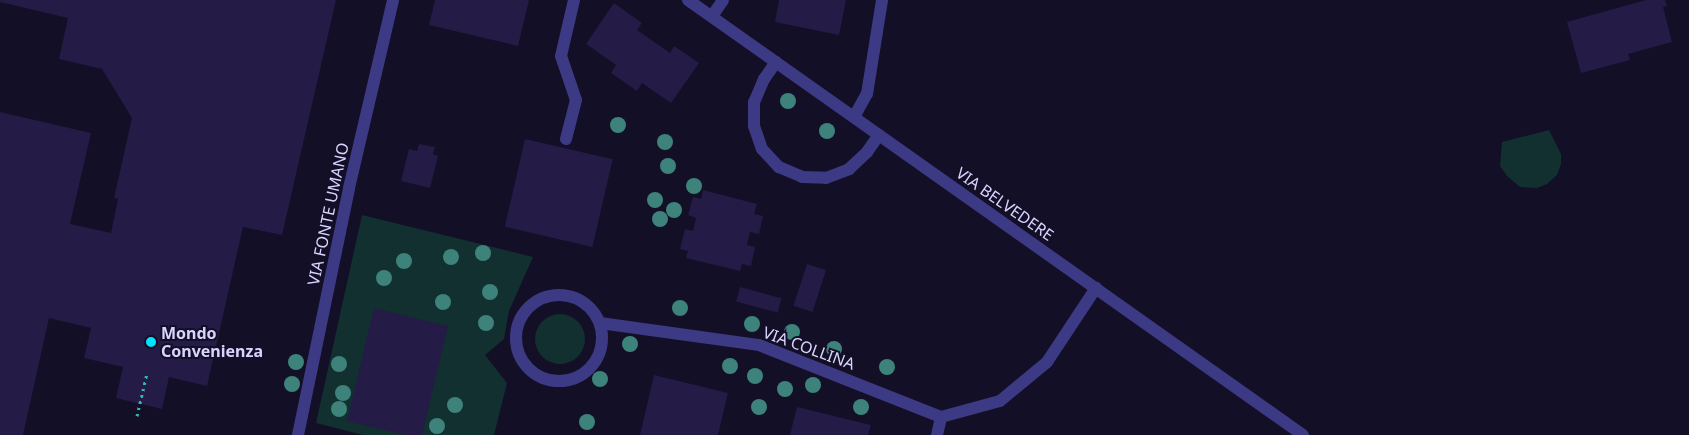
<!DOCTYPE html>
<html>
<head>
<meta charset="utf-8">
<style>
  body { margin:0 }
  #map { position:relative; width:1689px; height:435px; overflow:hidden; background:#130f26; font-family:"Noto Sans",sans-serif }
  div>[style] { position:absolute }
  .green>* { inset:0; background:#12302f }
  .round { border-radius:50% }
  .building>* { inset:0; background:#241b47; transform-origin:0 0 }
  .path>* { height:3px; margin-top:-1.5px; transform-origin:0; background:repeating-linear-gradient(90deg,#2fb8b0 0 2.5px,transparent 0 6.5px) }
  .lane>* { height:12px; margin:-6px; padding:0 6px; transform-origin:6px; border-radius:6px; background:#3d3a85 }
  .street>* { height:12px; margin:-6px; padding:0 6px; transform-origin:6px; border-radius:6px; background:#3d3a85 }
  .street>.ring { margin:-6px; padding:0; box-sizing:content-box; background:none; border:12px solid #3d3a85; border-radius:50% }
  .trees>* { width:16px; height:16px; margin:-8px; border-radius:50%; background:#3d827b }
  .dots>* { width:14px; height:14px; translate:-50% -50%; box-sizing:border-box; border:2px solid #130f26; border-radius:50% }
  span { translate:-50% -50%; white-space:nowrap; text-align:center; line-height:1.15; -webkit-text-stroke:4px #130f26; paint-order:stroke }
  .street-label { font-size:16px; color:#d9d4ff }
  .poi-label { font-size:16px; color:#d9d4ff; font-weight:700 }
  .left { translate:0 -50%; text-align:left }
</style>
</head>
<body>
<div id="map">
  <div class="green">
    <i style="clip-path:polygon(1549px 130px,1561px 154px,1561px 164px,1557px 175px,1547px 184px,1537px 188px,1520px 187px,1507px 176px,1500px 166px,1502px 142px)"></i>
    <i style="clip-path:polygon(362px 215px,533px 257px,509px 311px,504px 339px,485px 355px,507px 383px,494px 435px,363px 435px,316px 423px)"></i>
    <i class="round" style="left:535px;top:314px;width:50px;height:50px"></i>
  </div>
  <div class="building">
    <i style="clip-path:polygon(0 0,336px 0,282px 235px,243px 227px,207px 386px,169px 377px,162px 409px,116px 398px,123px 367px,84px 358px,91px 328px,49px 318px,23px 435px,0 435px,0 112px,91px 133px,70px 224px,111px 233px,118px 199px,114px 198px,132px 118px,102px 69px,59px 59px,68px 18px,0 2px)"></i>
    <i style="clip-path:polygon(435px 0,529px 0,518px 46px,429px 25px)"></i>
    <i style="clip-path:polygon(779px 0,846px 0,839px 35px,775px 22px)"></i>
    <i style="clip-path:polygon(1646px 0,1665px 0,1667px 6px,1663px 7px,1672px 42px,1628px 54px,1630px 60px,1581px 73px,1567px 22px)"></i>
    <i style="clip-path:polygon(614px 3px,642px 23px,637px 30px,670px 53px,674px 46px,699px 63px,671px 103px,642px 83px,637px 91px,611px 73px,616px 65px,586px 44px)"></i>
    <i style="left:525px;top:139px;width:90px;height:90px;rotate:13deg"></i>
    <i style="clip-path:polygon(419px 144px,435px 147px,433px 154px,438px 156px,430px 188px,401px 181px,409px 149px,417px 151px)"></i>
    <i style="clip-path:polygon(703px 190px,757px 204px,754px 214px,763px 216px,759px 234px,750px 232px,747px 245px,755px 247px,751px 266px,742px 264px,740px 271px,686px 258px,688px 251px,680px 249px,685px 229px,693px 231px,696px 218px,688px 215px,693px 197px,701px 199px)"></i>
    <i style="left:807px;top:264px;width:20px;height:44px;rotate:18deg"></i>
    <i style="left:740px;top:287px;width:43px;height:15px;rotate:15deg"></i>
    <i style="clip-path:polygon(374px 308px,448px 326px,422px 435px,405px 435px,347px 421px)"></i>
    <i style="clip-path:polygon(654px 375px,728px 393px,718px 435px,640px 435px)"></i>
    <i style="clip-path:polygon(797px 407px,871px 425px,868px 435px,790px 435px)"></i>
  </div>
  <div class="path">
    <i style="left:137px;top:416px;width:44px;rotate:-76.9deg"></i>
  </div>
  <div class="lane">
    <i style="left:776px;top:62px;width:21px;rotate:125deg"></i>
    <i style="left:764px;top:79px;width:25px;rotate:113deg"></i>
    <i style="left:754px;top:102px;width:24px;rotate:90deg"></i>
    <i style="left:754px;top:126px;width:24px;rotate:71deg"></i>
    <i style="left:762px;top:149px;width:25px;rotate:47deg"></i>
    <i style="left:779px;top:167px;width:25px;rotate:23deg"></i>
    <i style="left:802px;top:177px;width:24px;rotate:2deg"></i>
    <i style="left:826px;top:178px;width:25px;rotate:-21deg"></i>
    <i style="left:849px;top:169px;width:25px;rotate:-43deg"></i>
    <i style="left:867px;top:152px;width:21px;rotate:-55deg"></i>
    <i style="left:566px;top:139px;width:40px;rotate:-75.6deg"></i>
    <i style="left:576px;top:100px;width:46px;rotate:-108.8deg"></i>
    <i style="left:561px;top:56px;width:57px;rotate:-76.9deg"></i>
  </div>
  <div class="street">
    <i style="left:688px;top:0;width:753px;rotate:35.27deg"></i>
    <i style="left:712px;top:16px;width:19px;rotate:-55deg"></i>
    <i style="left:854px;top:117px;width:26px;rotate:-61deg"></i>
    <i style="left:867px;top:94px;width:95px;rotate:-80.9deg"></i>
    <i class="ring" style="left:516px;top:295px;width:74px;height:74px"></i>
    <i style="left:600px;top:323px;width:161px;rotate:7.9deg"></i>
    <i style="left:759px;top:345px;width:196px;rotate:21.6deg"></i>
    <i style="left:941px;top:417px;width:61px;rotate:-15.2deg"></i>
    <i style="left:1000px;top:401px;width:61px;rotate:-39.7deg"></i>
    <i style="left:1047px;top:362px;width:89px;rotate:-56.5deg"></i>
    <i style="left:298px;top:435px;width:252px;rotate:-78.3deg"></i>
    <i style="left:349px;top:188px;width:193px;rotate:-76.8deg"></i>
    <i style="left:937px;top:435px;width:18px;rotate:-77deg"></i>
  </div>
  <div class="trees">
    <i style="left:788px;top:101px"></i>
    <i style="left:618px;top:125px"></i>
    <i style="left:827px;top:131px"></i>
    <i style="left:665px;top:142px"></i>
    <i style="left:668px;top:166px"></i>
    <i style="left:694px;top:186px"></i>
    <i style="left:655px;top:200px"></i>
    <i style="left:674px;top:210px"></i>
    <i style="left:660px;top:219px"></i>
    <i style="left:483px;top:253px"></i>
    <i style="left:451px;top:257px"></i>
    <i style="left:404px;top:261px"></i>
    <i style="left:384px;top:278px"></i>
    <i style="left:490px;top:292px"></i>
    <i style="left:443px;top:302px"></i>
    <i style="left:680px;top:308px"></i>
    <i style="left:486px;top:323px"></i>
    <i style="left:752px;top:324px"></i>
    <i style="left:792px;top:332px"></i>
    <i style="left:630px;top:344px"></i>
    <i style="left:834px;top:349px"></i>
    <i style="left:296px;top:362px"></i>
    <i style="left:339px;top:364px"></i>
    <i style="left:730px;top:366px"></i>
    <i style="left:887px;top:367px"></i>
    <i style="left:755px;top:376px"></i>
    <i style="left:600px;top:379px"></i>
    <i style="left:292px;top:384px"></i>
    <i style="left:813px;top:385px"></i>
    <i style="left:785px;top:389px"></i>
    <i style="left:343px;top:393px"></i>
    <i style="left:455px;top:405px"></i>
    <i style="left:759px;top:407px"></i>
    <i style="left:861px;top:407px"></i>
    <i style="left:339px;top:409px"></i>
    <i style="left:587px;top:422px"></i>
    <i style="left:437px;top:426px"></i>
  </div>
  <div class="dots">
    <i style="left:151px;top:342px;background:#00e5ff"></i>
  </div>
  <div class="street-label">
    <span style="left:1005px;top:204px;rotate:35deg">VIA BELVEDERE</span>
    <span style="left:328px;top:214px;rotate:-78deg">VIA FONTE UMANO</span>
    <span style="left:809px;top:348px;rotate:20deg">VIA COLLINA</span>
  </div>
  <div class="poi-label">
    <span class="left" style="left:161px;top:342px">Mondo<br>Convenienza</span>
  </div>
</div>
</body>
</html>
